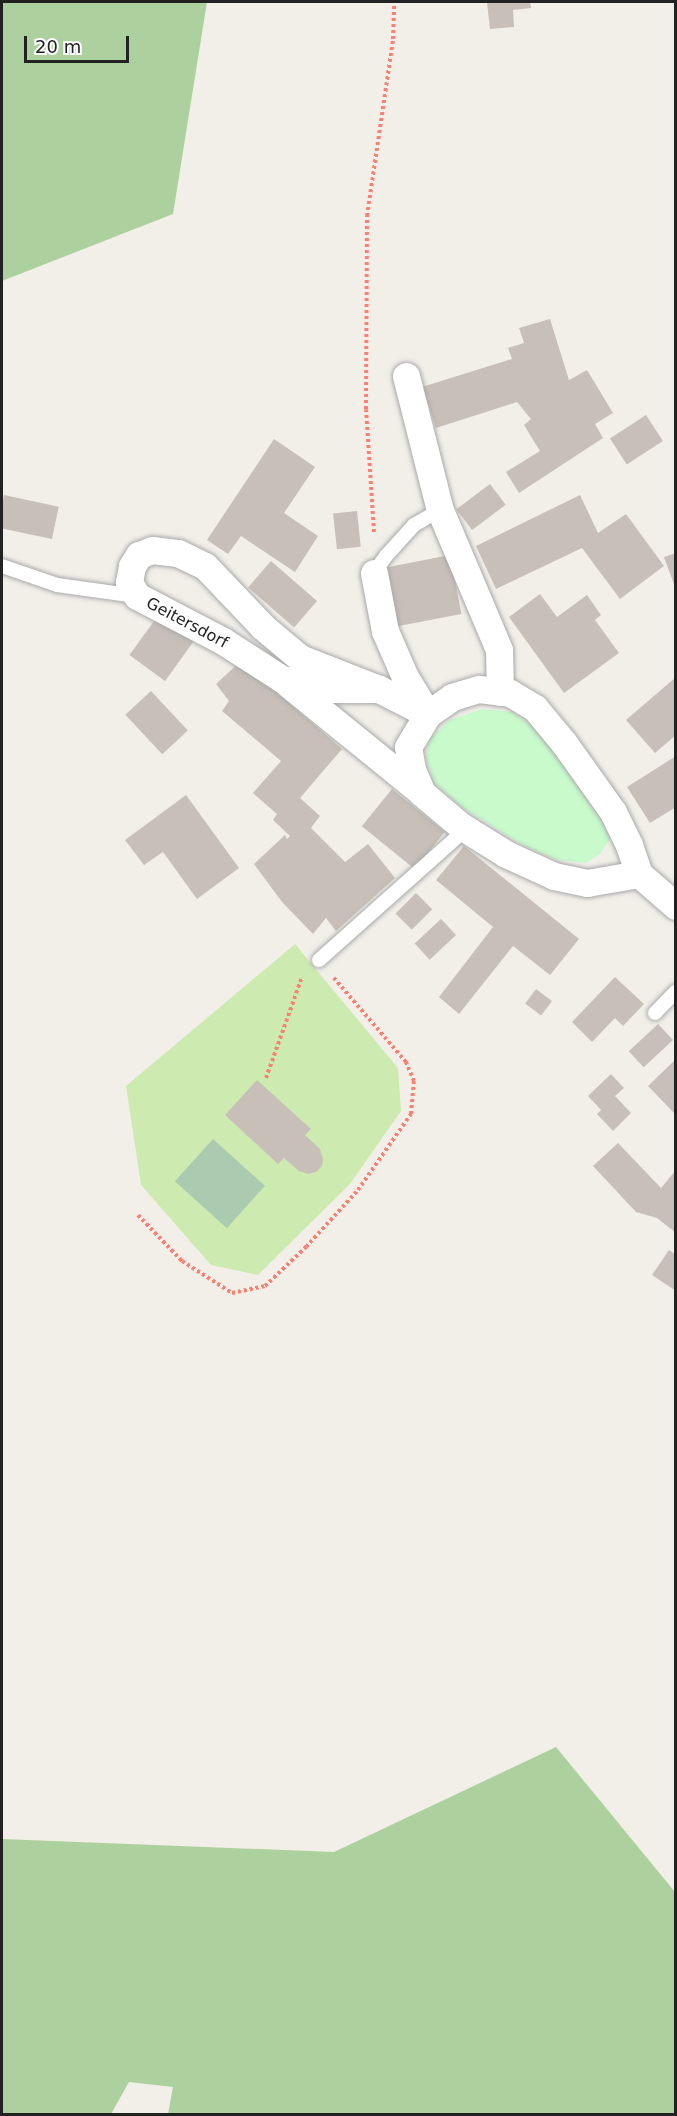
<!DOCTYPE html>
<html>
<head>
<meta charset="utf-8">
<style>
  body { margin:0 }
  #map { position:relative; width:677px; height:2116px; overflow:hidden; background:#f2efe9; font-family:"DejaVu Sans",sans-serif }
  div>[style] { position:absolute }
  .grass>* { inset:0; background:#cdebb0 }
  .forest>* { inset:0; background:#add19e }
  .cemetery>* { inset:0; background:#aacbaf; transform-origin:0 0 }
  .park>* { inset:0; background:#c8facc }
  .building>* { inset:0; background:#c7bfb8; transform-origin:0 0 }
  .path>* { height:4px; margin-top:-2px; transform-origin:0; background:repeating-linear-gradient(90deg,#fa8072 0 3px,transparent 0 6px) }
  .roads { filter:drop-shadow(0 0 2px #a9a9a9) drop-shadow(0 0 2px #a9a9a9) }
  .service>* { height:14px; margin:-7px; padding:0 7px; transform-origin:7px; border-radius:7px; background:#fff }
  .minor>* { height:27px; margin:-13.5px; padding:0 13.5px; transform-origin:13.5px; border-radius:13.5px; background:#fff }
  span { translate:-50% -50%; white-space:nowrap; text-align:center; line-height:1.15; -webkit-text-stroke:4.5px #fff; paint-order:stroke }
  .street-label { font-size:16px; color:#222 }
  .frame { position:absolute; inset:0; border:3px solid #222; pointer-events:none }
  .scale { position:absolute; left:24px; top:36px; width:105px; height:27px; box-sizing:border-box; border:3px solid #222; border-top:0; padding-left:8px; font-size:18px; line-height:21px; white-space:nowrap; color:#222; -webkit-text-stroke:4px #fff; paint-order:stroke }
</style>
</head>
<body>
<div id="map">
  <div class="grass">
    <i style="clip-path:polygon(295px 944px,398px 1068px,401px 1111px,350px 1184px,258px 1275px,211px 1265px,141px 1185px,126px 1086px)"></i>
  </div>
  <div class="forest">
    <i style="clip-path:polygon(2px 2px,207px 2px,173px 214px,2px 281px)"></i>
    <i style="clip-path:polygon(556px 1747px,675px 1892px,675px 2114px,168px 2114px,173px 2087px,129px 2082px,111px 2114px,2px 2114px,2px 1839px,334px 1852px)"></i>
  </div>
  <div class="cemetery">
    <i style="left:213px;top:1139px;width:70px;height:57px;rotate:42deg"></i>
  </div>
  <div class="park">
    <i style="clip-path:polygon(482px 709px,512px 712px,538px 729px,606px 823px,610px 839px,600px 854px,586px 863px,557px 860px,522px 845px,463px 808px,434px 783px,426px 757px,429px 739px,450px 720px)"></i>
  </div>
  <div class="building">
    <i style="clip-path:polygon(487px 2px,530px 2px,531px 8px,513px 10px,514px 27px,490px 29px)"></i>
    <i style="clip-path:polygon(550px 319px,569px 380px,587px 370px,613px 413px,595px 424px,603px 438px,519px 493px,506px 472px,540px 451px,524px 425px,531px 419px,517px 402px,436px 428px,422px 387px,512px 359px,508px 348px,524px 343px,519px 328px)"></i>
    <i style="left:646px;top:415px;width:31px;height:43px;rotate:57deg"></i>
    <i style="clip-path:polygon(274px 439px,315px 467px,284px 513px,318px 536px,295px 572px,241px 536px,228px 554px,207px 540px)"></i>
    <i style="left:490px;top:484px;width:26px;height:42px;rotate:53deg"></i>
    <i style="left:4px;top:495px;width:56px;height:33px;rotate:12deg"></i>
    <i style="clip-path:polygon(580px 495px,598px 533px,626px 514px,664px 566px,620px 599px,582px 548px,496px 589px,476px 546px)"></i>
    <i style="left:357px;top:511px;width:36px;height:24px;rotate:84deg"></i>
    <i style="clip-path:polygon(676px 553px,676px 587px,675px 587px,664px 557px)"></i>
    <i style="left:450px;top:555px;width:60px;height:65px;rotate:79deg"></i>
    <i style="left:271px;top:561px;width:61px;height:35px;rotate:41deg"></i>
    <i style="clip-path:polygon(540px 594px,557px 617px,587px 595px,601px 615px,595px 620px,619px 653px,564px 693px,509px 617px)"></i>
    <i style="left:160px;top:613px;width:44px;height:52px;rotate:36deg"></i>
    <i style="clip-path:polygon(243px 659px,262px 679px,342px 749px,300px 798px,320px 816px,311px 828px,345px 862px,368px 844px,395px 878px,336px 931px,326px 918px,313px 934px,282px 902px,254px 864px,285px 835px,287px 839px,290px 836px,273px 820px,277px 814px,253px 793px,281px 761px,222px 711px,229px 701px,216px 684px)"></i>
    <i style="clip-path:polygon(676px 677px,676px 735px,655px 753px,626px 720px)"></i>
    <i style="left:151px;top:691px;width:54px;height:35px;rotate:47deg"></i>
    <i style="clip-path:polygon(676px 756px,676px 807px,650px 823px,627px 787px)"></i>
    <i style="left:392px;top:789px;width:68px;height:48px;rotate:39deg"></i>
    <i style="clip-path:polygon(186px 795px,239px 868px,197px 899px,163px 852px,144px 865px,125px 840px)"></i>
    <i style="clip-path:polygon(464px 846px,579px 939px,550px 975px,513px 946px,459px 1014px,439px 997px,493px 927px,436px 880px)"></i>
    <i style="left:416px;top:893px;width:23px;height:29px;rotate:45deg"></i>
    <i style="left:441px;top:919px;width:22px;height:36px;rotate:47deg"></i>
    <i style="clip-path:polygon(615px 977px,644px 1004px,623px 1026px,615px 1018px,592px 1042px,572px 1022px)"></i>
    <i style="left:536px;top:989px;width:20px;height:18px;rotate:37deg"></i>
    <i style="left:658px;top:1024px;width:22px;height:40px;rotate:47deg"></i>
    <i style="clip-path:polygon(676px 1059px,676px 1115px,648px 1086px)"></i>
    <i style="clip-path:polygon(611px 1074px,624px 1088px,615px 1096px,631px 1113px,613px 1131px,597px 1114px,601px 1110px,588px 1096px)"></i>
    <i style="clip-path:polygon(257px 1080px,311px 1129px,305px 1135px,320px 1149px,323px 1159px,322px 1166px,316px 1172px,308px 1174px,299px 1171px,284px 1158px,278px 1164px,225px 1115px)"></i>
    <i style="clip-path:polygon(618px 1143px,661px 1188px,676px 1170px,676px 1233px,657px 1218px,636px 1212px,593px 1166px)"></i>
    <i style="clip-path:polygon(669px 1250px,676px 1255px,676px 1291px,652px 1275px)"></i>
  </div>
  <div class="path">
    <i style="left:374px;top:532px;width:123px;rotate:-93.7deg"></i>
    <i style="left:366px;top:409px;width:193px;rotate:-89.7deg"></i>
    <i style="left:367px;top:216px;width:179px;rotate:-81.6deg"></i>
    <i style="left:393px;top:39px;width:37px;rotate:-88deg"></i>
    <i style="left:266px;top:1078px;width:107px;rotate:-70.4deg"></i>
    <i style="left:138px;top:1215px;width:64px;rotate:46.3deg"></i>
    <i style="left:182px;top:1261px;width:59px;rotate:32.6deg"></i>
    <i style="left:232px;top:1293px;width:34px;rotate:-12deg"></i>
    <i style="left:265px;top:1286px;width:57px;rotate:-43.6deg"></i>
    <i style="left:306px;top:1247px;width:77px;rotate:-47.6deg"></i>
    <i style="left:358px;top:1190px;width:93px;rotate:-55.1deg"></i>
    <i style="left:411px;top:1114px;width:33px;rotate:-85deg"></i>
    <i style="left:414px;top:1081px;width:21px;rotate:-113deg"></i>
    <i style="left:406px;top:1062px;width:111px;rotate:-130.6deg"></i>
  </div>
  <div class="roads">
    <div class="service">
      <i style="left:2px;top:566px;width:58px;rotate:19.1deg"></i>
      <i style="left:57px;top:585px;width:80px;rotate:7.9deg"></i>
      <i style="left:374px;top:573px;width:21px;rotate:-55deg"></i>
      <i style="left:386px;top:556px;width:42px;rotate:-47.9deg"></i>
      <i style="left:414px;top:525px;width:30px;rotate:-30deg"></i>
      <i style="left:319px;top:960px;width:197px;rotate:-41.7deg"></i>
      <i style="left:655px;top:1013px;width:30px;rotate:-46deg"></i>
    </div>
    <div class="minor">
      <i style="left:406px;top:376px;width:138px;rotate:75.8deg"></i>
      <i style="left:440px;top:510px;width:152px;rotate:67.1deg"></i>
      <i style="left:499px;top:650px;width:42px;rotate:88.6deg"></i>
      <i style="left:374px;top:573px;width:59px;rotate:79.3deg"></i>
      <i style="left:385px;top:631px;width:50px;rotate:66.5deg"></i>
      <i style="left:405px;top:677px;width:42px;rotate:58.6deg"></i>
      <i style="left:287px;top:683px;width:171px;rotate:39.1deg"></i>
      <i style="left:379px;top:689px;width:57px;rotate:180deg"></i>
      <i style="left:322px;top:689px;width:41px;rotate:-166deg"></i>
      <i style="left:282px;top:679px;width:70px;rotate:-147.2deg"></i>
      <i style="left:223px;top:641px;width:97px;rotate:-152.4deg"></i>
      <i style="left:137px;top:596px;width:16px;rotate:-120deg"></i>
      <i style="left:129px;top:582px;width:16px;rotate:-79deg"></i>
      <i style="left:132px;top:566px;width:13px;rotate:-58deg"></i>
      <i style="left:139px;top:555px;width:14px;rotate:-21deg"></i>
      <i style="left:152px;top:550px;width:26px;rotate:7deg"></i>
      <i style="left:178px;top:553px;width:30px;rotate:26deg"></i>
      <i style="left:205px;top:566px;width:84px;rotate:46.4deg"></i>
      <i style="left:263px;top:627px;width:48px;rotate:40deg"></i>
      <i style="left:300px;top:658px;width:85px;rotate:21.4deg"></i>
      <i style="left:379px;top:689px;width:55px;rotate:27deg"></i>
      <i style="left:639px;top:874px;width:53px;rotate:170.2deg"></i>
      <i style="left:587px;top:883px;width:34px;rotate:-168deg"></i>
      <i style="left:554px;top:876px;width:53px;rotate:-155.4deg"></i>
      <i style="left:506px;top:854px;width:53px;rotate:-148.1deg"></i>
      <i style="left:461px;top:826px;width:51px;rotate:-139.8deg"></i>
      <i style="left:422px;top:793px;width:26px;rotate:-113deg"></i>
      <i style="left:412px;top:769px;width:22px;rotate:-100deg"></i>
      <i style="left:408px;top:747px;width:39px;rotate:-59deg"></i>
      <i style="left:428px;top:714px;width:29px;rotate:-35deg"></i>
      <i style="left:452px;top:697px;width:28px;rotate:-17deg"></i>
      <i style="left:479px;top:689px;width:31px;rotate:7deg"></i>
      <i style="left:510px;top:693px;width:29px;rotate:31deg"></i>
      <i style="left:535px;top:708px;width:45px;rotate:50.4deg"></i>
      <i style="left:564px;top:743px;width:85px;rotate:54.6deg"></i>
      <i style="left:613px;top:812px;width:37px;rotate:64deg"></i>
      <i style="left:629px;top:845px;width:31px;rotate:71deg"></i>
      <i style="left:639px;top:874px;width:49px;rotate:40.9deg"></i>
    </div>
  </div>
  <div class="street-label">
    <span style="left:187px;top:623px;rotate:28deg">Geitersdorf</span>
  </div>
  <div class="frame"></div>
  <div class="scale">20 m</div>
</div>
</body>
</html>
